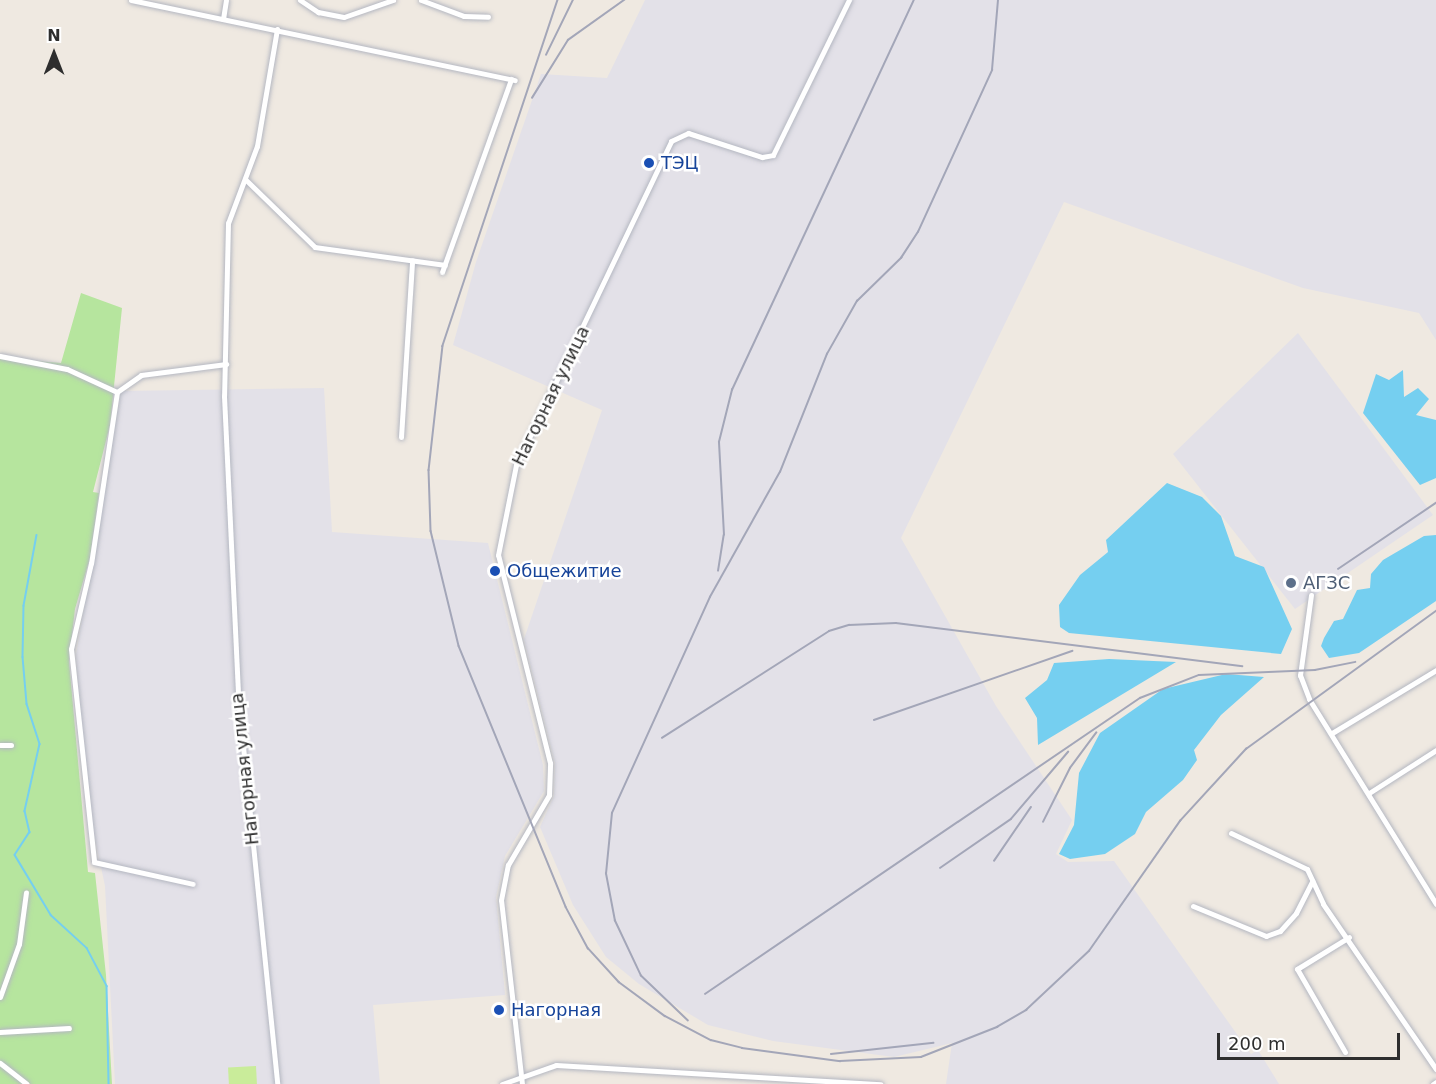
<!DOCTYPE html>
<html>
<head>
<meta charset="utf-8">
<style>
  body { margin:0 }
  #map { position:relative; width:1436px; height:1084px; overflow:hidden; background:#efe9e1; font-family:"DejaVu Sans",sans-serif }
  div>[style] { position:absolute }
  .industrial>* { inset:0; background:#e3e1e8 }
  .green>* { inset:0; background:#b6e59e }
  .pitch>* { inset:0; background:#c9ec9a; transform-origin:0 0 }
  .water>* { inset:0; background:#75cff0 }
  .stream>* { height:1.5px; margin:-0.75px; padding:0 0.75px; transform-origin:0.75px; border-radius:0.75px; background:#75cff0 }
  .roads { filter:drop-shadow(0 0 2px #b4b7c1) drop-shadow(0 0 2px #b4b7c1) }
  .street>* { height:5px; margin:-2.5px; padding:0 2.5px; transform-origin:2.5px; border-radius:2.5px; background:#fff }
  .rail>* { height:1.5px; margin:-0.75px; padding:0 0.75px; transform-origin:0.75px; border-radius:0.75px; background:#a3a6b8 }
  .dots>* { width:16px; height:16px; translate:-50% -50%; box-sizing:border-box; border:3px solid #fff; border-radius:50% }
  span { translate:-50% -50%; white-space:nowrap; text-align:center; line-height:1.15; -webkit-text-stroke:5px #fff; paint-order:stroke }
  .transit-label { font-size:18px; color:#164399 }
  .left { translate:0 -50%; text-align:left }
  .street-label { font-size:18px; color:#2e2e2e }
  .service-label { font-size:18px; color:#4e5e75 }
  .north { position:absolute; left:24px; top:24px; width:60px; height:60px; -webkit-text-stroke:4px #fff; paint-order:stroke; rotate:0deg; font-size:16px; font-weight:700; line-height:24px; text-align:center; color:#2e2e2e }
  .north::after { content:''; display:block; margin:auto; width:21px; height:27px; background:#2e2e2e; clip-path:polygon(50% 0,100% 100%,50% 72%,0 100%) }
  .scale { position:absolute; left:1217px; top:1033px; width:183px; height:27px; box-sizing:border-box; border:3px solid #2e2e2e; border-top:0; padding-left:8px; font-size:18px; line-height:21px; white-space:nowrap; color:#2e2e2e; -webkit-text-stroke:4px #fff; paint-order:stroke }
</style>
</head>
<body>
<div id="map">
  <div class="industrial">
    <i style="clip-path:polygon(645px 0,1436px 0,1436px 340px,1419px 313px,1303px 288px,1064px 202px,901px 538px,996px 706px,1072px 820px,1056px 854px,1068px 862px,1114px 861px,1251px 1054px,1258px 1050px,1279px 1084px,946px 1084px,952px 1043px,894px 1057px,773px 1041px,708px 1025px,639px 984px,606px 957px,573px 905px,540px 827px,554px 796px,555px 763px,524px 639px,602px 410px,453px 345px,476px 262px,541px 74px,607px 78px)"></i>
    <i style="clip-path:polygon(1298px 333px,1433px 515px,1295px 609px,1173px 454px)"></i>
    <i style="clip-path:polygon(324px 388px,332px 532px,488px 543px,543px 765px,544px 791px,505px 856px,496px 897px,505px 995px,373px 1005px,380px 1084px,115px 1084px,105px 886px,86px 796px,76px 655px,121px 391px)"></i>
  </div>
  <div class="green">
    <i style="clip-path:polygon(81px 293px,122px 308px,110px 425px,93px 492px,99px 493px,90px 558px,75px 609px,69px 661px,88px 872px,95px 873px,106px 975px,112px 1084px,0 1084px,0 358px,61px 363px)"></i>
  </div>
  <div class="pitch">
    <i style="left:256px;top:1066px;width:18px;height:28px;rotate:87deg"></i>
  </div>
  <div class="water">
    <i style="clip-path:polygon(1403px 370px,1404px 397px,1418px 388px,1429px 399px,1416px 415px,1436px 420px,1436px 478px,1420px 485px,1363px 413px,1376px 374px,1389px 380px)"></i>
    <i style="clip-path:polygon(1167px 483px,1202px 497px,1221px 516px,1235px 556px,1264px 567px,1292px 629px,1281px 654px,1069px 633px,1060px 627px,1059px 605px,1080px 575px,1108px 552px,1106px 540px)"></i>
    <i style="clip-path:polygon(1436px 535px,1436px 601px,1359px 653px,1329px 658px,1321px 646px,1324px 638px,1334px 621px,1343px 619px,1357px 590px,1370px 588px,1371px 574px,1383px 560px,1424px 536px)"></i>
    <i style="clip-path:polygon(1109px 659px,1176px 662px,1038px 745px,1037px 718px,1025px 698px,1047px 680px,1054px 663px)"></i>
    <i style="clip-path:polygon(1226px 674px,1264px 677px,1221px 715px,1194px 750px,1197px 760px,1183px 780px,1146px 812px,1135px 834px,1105px 854px,1070px 859px,1059px 854px,1074px 825px,1079px 773px,1100px 733px,1163px 689px)"></i>
  </div>
  <div class="stream">
    <i style="left:37px;top:535px;width:72px;rotate:100.4deg"></i>
    <i style="left:24px;top:606px;width:51px;rotate:91.1deg"></i>
    <i style="left:23px;top:657px;width:47px;rotate:85.1deg"></i>
    <i style="left:27px;top:704px;width:42px;rotate:72deg"></i>
    <i style="left:40px;top:744px;width:69px;rotate:102.6deg"></i>
    <i style="left:25px;top:811px;width:22px;rotate:77deg"></i>
    <i style="left:30px;top:832px;width:27px;rotate:123deg"></i>
    <i style="left:15px;top:855px;width:70px;rotate:59deg"></i>
    <i style="left:51px;top:915px;width:49px;rotate:42.5deg"></i>
    <i style="left:87px;top:948px;width:43px;rotate:62.2deg"></i>
    <i style="left:107px;top:986px;width:98px;rotate:88.8deg"></i>
  </div>
  <div class="roads">
    <div class="street">
      <i style="left:131px;top:0;width:392px;rotate:11.8deg"></i>
      <i style="left:300px;top:0;width:22px;rotate:34deg"></i>
      <i style="left:318px;top:12px;width:26px;rotate:11deg"></i>
      <i style="left:344px;top:17px;width:52px;rotate:-19.1deg"></i>
      <i style="left:421px;top:0;width:46px;rotate:20.4deg"></i>
      <i style="left:464px;top:16px;width:24px;rotate:2deg"></i>
      <i style="left:223px;top:19px;width:19px;rotate:-81deg"></i>
      <i style="left:277px;top:29px;width:119px;rotate:99.7deg"></i>
      <i style="left:257px;top:146px;width:82px;rotate:110.6deg"></i>
      <i style="left:228px;top:223px;width:173px;rotate:91.3deg"></i>
      <i style="left:224px;top:396px;width:301px;rotate:87.3deg"></i>
      <i style="left:238px;top:697px;width:389px;rotate:84.2deg"></i>
      <i style="left:246px;top:180px;width:96px;rotate:44.2deg"></i>
      <i style="left:315px;top:247px;width:131px;rotate:7.9deg"></i>
      <i style="left:442px;top:272px;width:205px;rotate:-70.3deg"></i>
      <i style="left:0;top:356px;width:68px;rotate:11deg"></i>
      <i style="left:67px;top:369px;width:55px;rotate:24.7deg"></i>
      <i style="left:117px;top:392px;width:173px;rotate:98.6deg"></i>
      <i style="left:91px;top:563px;width:88px;rotate:103.1deg"></i>
      <i style="left:71px;top:649px;width:214px;rotate:83.8deg"></i>
      <i style="left:94px;top:862px;width:101px;rotate:12.5deg"></i>
      <i style="left:117px;top:392px;width:29px;rotate:-35deg"></i>
      <i style="left:141px;top:375px;width:86px;rotate:-7.4deg"></i>
      <i style="left:401px;top:437px;width:177px;rotate:-86.4deg"></i>
      <i style="left:1311px;top:595px;width:81px;rotate:97.8deg"></i>
      <i style="left:1300px;top:675px;width:26px;rotate:69deg"></i>
      <i style="left:1309px;top:699px;width:241px;rotate:58.2deg"></i>
      <i style="left:1332px;top:733px;width:122px;rotate:-31.2deg"></i>
      <i style="left:0;top:745px;width:11px"></i>
      <i style="left:1369px;top:793px;width:80px;rotate:-32.7deg"></i>
      <i style="left:1231px;top:833px;width:84px;rotate:25.3deg"></i>
      <i style="left:1307px;top:869px;width:38px;rotate:65deg"></i>
      <i style="left:1323px;top:904px;width:200px;rotate:55.6deg"></i>
      <i style="left:1193px;top:906px;width:79px;rotate:22.3deg"></i>
      <i style="left:1266px;top:936px;width:15px;rotate:-20deg"></i>
      <i style="left:1280px;top:931px;width:24px;rotate:-48deg"></i>
      <i style="left:1296px;top:913px;width:36px;rotate:-63deg"></i>
      <i style="left:0;top:997px;width:56px;rotate:-70.3deg"></i>
      <i style="left:19px;top:944px;width:52px;rotate:-82.3deg"></i>
      <i style="left:0;top:1032px;width:69px;rotate:-3.3deg"></i>
      <i style="left:1345px;top:1052px;width:96px;rotate:-120deg"></i>
      <i style="left:1297px;top:969px;width:61px;rotate:-31.6deg"></i>
      <i style="left:0;top:1063px;width:34px;rotate:38deg"></i>
      <i style="left:502px;top:1084px;width:57px;rotate:-19.4deg"></i>
      <i style="left:556px;top:1065px;width:325px;rotate:3.4deg"></i>
      <i style="left:522px;top:1084px;width:185px;rotate:-96.5deg"></i>
      <i style="left:501px;top:900px;width:36px;rotate:-79deg"></i>
      <i style="left:508px;top:865px;width:81px;rotate:-59.6deg"></i>
      <i style="left:549px;top:795px;width:32px;rotate:-88deg"></i>
      <i style="left:550px;top:763px;width:214px;rotate:-104deg"></i>
      <i style="left:498px;top:555px;width:92px;rotate:-78.7deg"></i>
      <i style="left:516px;top:465px;width:359px;rotate:-64.4deg"></i>
      <i style="left:671px;top:141px;width:19px;rotate:-25deg"></i>
      <i style="left:688px;top:133px;width:78px;rotate:18deg"></i>
      <i style="left:762px;top:157px;width:11px;rotate:-10deg"></i>
      <i style="left:773px;top:155px;width:173px;rotate:-63.9deg"></i>
      <i style="left:1433px;top:1084px;width:4px;rotate:-34deg"></i>
    </div>
  </div>
  <div class="rail">
    <i style="left:558px;top:0;width:365px;rotate:108.4deg"></i>
    <i style="left:443px;top:346px;width:125px;rotate:96.4deg"></i>
    <i style="left:429px;top:470px;width:61px;rotate:88.1deg"></i>
    <i style="left:431px;top:531px;width:118px;rotate:76.3deg"></i>
    <i style="left:459px;top:646px;width:282px;rotate:67.7deg"></i>
    <i style="left:566px;top:907px;width:47px;rotate:61.8deg"></i>
    <i style="left:588px;top:948px;width:46px;rotate:47.6deg"></i>
    <i style="left:619px;top:982px;width:57px;rotate:36.5deg"></i>
    <i style="left:665px;top:1016px;width:52px;rotate:27.6deg"></i>
    <i style="left:711px;top:1040px;width:32px;rotate:14deg"></i>
    <i style="left:742px;top:1048px;width:99px;rotate:7.6deg"></i>
    <i style="left:840px;top:1061px;width:81px;rotate:-2.8deg"></i>
    <i style="left:921px;top:1057px;width:82px;rotate:-21.5deg"></i>
    <i style="left:997px;top:1027px;width:34px;rotate:-30deg"></i>
    <i style="left:1026px;top:1010px;width:86px;rotate:-43.1deg"></i>
    <i style="left:1089px;top:951px;width:159px;rotate:-55deg"></i>
    <i style="left:1180px;top:821px;width:98px;rotate:-47.5deg"></i>
    <i style="left:1246px;top:749px;width:235px;rotate:-36deg"></i>
    <i style="left:546px;top:55px;width:61px;rotate:-63.9deg"></i>
    <i style="left:532px;top:98px;width:68px;rotate:-58.2deg"></i>
    <i style="left:568px;top:40px;width:69px;rotate:-35.5deg"></i>
    <i style="left:1338px;top:569px;width:118px;rotate:-34deg"></i>
    <i style="left:718px;top:571px;width:36px;rotate:-81deg"></i>
    <i style="left:724px;top:535px;width:93px;rotate:-93.1deg"></i>
    <i style="left:719px;top:442px;width:54px;rotate:-76deg"></i>
    <i style="left:732px;top:390px;width:430px;rotate:-65deg"></i>
    <i style="left:874px;top:720px;width:210px;rotate:-19.2deg"></i>
    <i style="left:662px;top:738px;width:198px;rotate:-32.6deg"></i>
    <i style="left:829px;top:631px;width:21px;rotate:-17deg"></i>
    <i style="left:849px;top:625px;width:47px;rotate:-2.4deg"></i>
    <i style="left:896px;top:623px;width:349px;rotate:7.1deg"></i>
    <i style="left:1043px;top:822px;width:60px;rotate:-63.4deg"></i>
    <i style="left:1070px;top:768px;width:44px;rotate:-53.4deg"></i>
    <i style="left:994px;top:861px;width:65px;rotate:-55.6deg"></i>
    <i style="left:940px;top:868px;width:86px;rotate:-34.6deg"></i>
    <i style="left:1011px;top:819px;width:88px;rotate:-49.6deg"></i>
    <i style="left:705px;top:994px;width:526px;rotate:-34.23deg"></i>
    <i style="left:1140px;top:698px;width:63px;rotate:-21.3deg"></i>
    <i style="left:1199px;top:675px;width:116px;rotate:-2.5deg"></i>
    <i style="left:1315px;top:670px;width:41px;rotate:-11.3deg"></i>
    <i style="left:688px;top:1021px;width:65px;rotate:-136.2deg"></i>
    <i style="left:641px;top:976px;width:61px;rotate:-115.3deg"></i>
    <i style="left:615px;top:921px;width:48px;rotate:-100.8deg"></i>
    <i style="left:606px;top:874px;width:61px;rotate:-84.4deg"></i>
    <i style="left:612px;top:813px;width:237px;rotate:-65.6deg"></i>
    <i style="left:710px;top:597px;width:143px;rotate:-60.8deg"></i>
    <i style="left:780px;top:472px;width:127px;rotate:-68.3deg"></i>
    <i style="left:827px;top:354px;width:61px;rotate:-60.5deg"></i>
    <i style="left:857px;top:301px;width:62px;rotate:-44.3deg"></i>
    <i style="left:901px;top:258px;width:31px;rotate:-57deg"></i>
    <i style="left:918px;top:232px;width:178px;rotate:-65.4deg"></i>
    <i style="left:992px;top:70px;width:70px;rotate:-85.1deg"></i>
    <i style="left:831px;top:1054px;width:103px;rotate:-6.2deg"></i>
  </div>
  <div class="dots">
    <i style="left:649px;top:163px;background:#1a4fb4"></i>
    <i style="left:495px;top:571px;background:#1a4fb4"></i>
    <i style="left:1291px;top:583px;background:#5c6f8a"></i>
    <i style="left:499px;top:1010px;background:#1a4fb4"></i>
  </div>
  <div class="transit-label">
    <span class="left" style="left:661px;top:163px">ТЭЦ</span>
    <span class="left" style="left:507px;top:571px">Общежитие</span>
    <span class="left" style="left:511px;top:1010px">Нагорная</span>
  </div>
  <div class="street-label">
    <span style="left:551px;top:396px;rotate:-64deg">Нагорная улица</span>
    <span style="left:245px;top:769px;rotate:-96deg">Нагорная улица</span>
  </div>
  <div class="service-label">
    <span class="left" style="left:1303px;top:583px">АГЗС</span>
  </div>
  <div class="north">N</div>
  <div class="scale">200 m</div>
</div>
</body>
</html>
